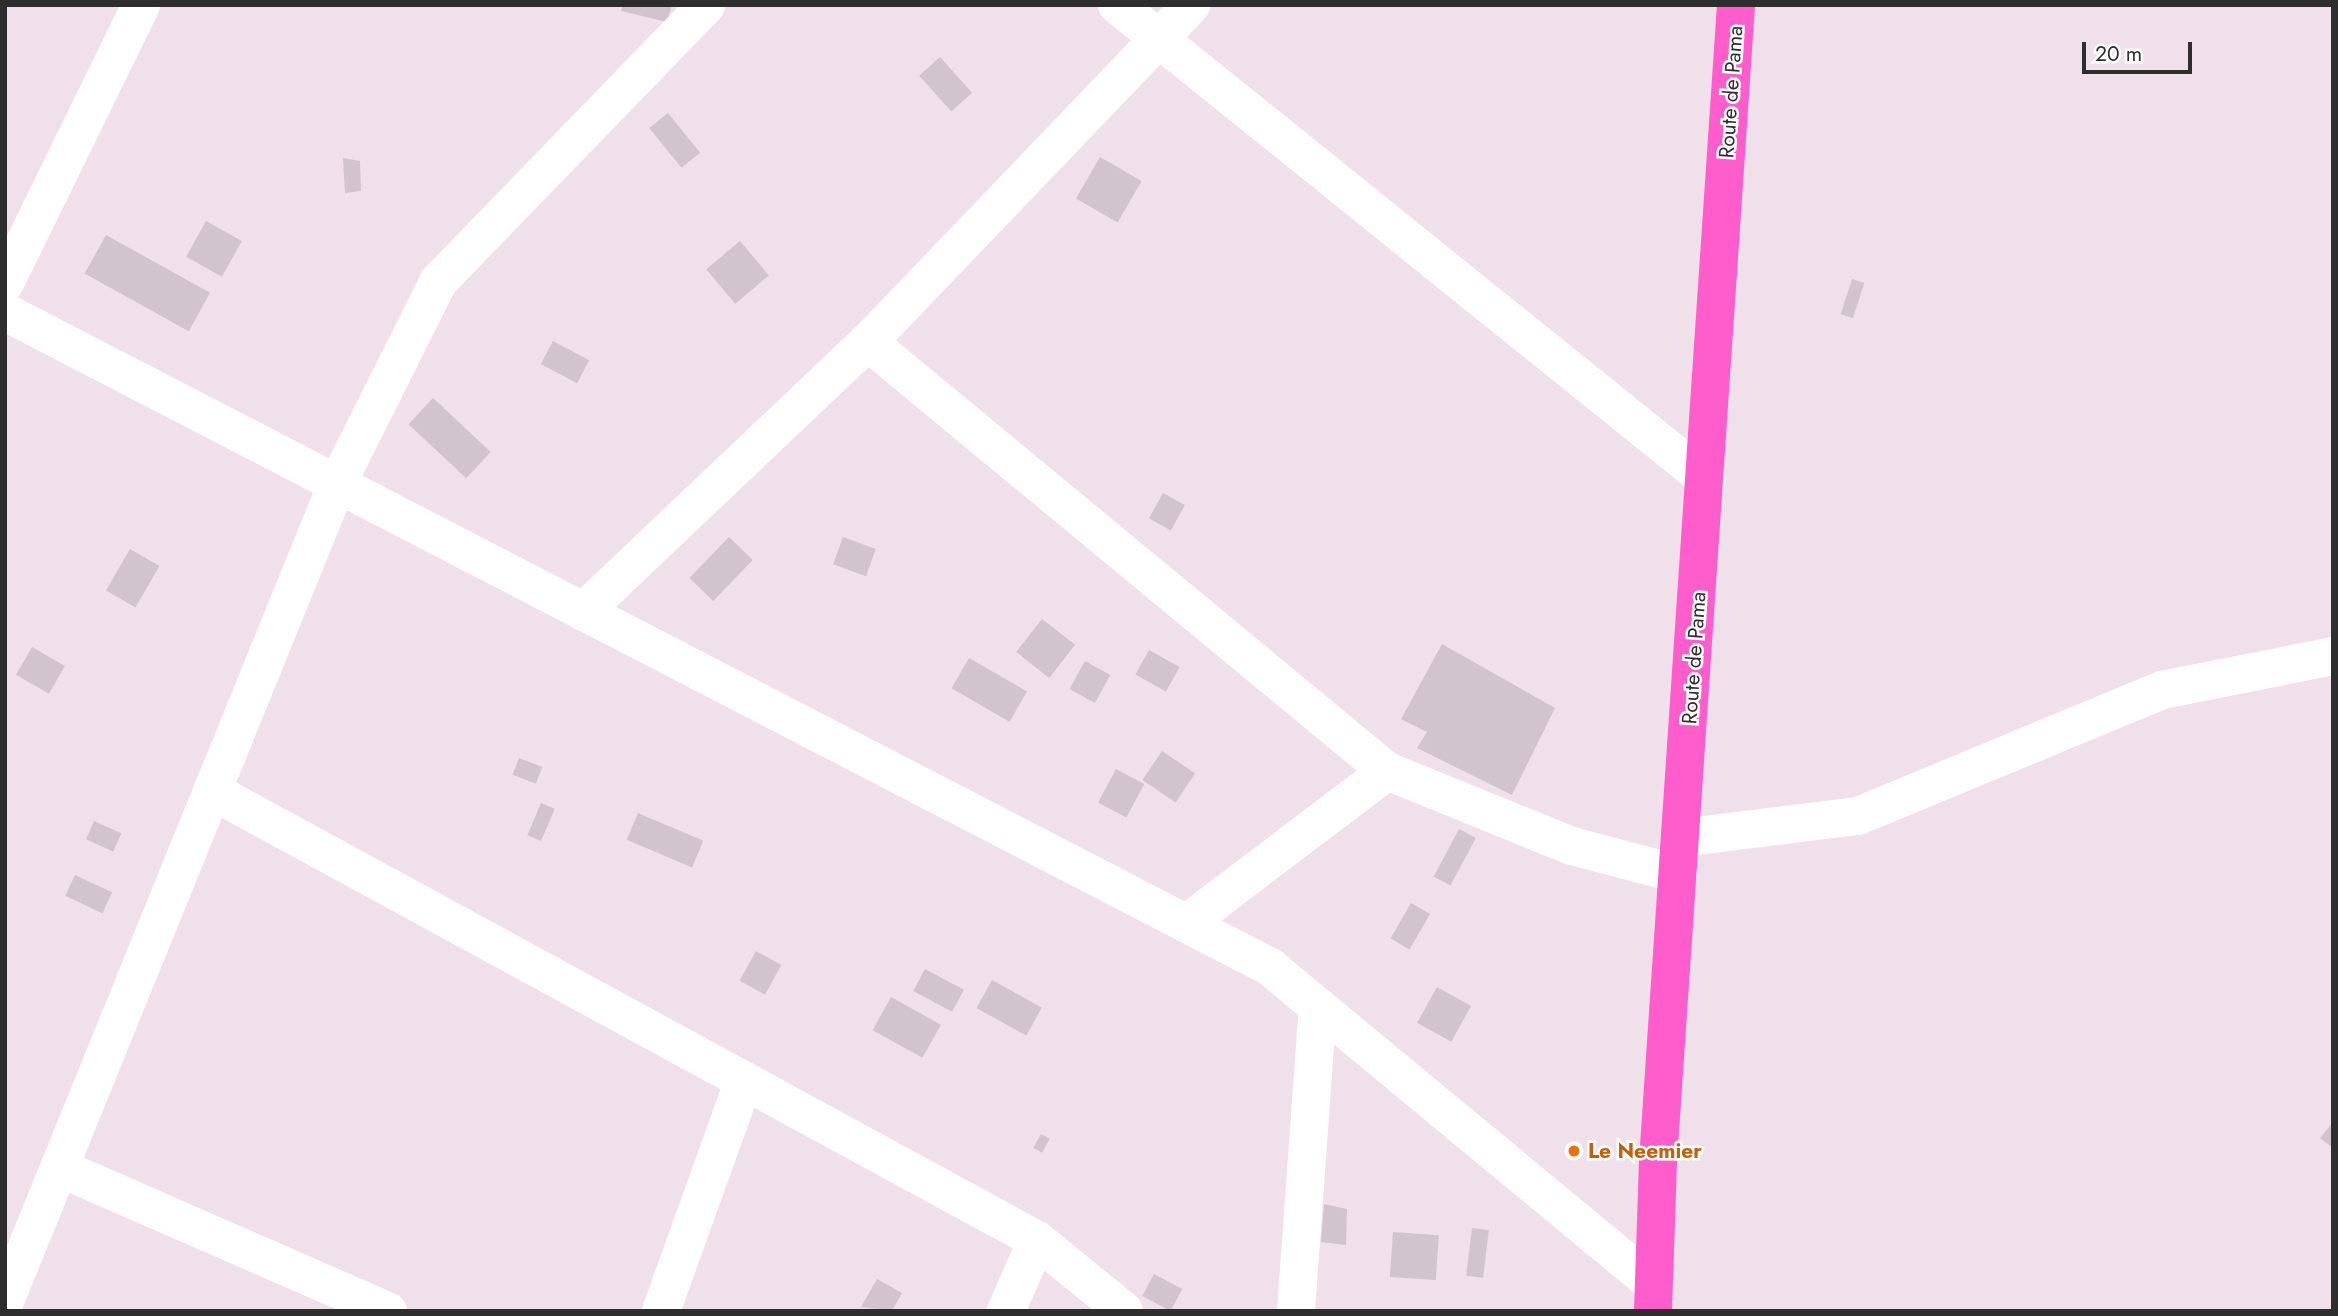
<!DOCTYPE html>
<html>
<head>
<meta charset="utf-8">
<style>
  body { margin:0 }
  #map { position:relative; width:2338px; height:1316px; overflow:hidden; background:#f0e0e9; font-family:Jost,sans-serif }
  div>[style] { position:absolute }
  .building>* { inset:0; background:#d2c4cc; transform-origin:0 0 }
  .minor>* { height:38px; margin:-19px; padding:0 19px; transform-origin:19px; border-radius:19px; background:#fff }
  .highway>* { height:38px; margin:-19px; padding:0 19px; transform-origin:19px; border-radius:19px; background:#ff5ccc }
  .dots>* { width:19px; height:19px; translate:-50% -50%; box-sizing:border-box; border:4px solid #fff; border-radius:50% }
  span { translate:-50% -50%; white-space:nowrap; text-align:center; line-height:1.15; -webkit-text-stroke:5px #fff; paint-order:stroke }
  .street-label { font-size:21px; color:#2e2e2e }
  .food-label { font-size:21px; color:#c56008; font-weight:700 }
  .left { translate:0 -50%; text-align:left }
  .frame { position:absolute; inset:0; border:7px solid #2e2e2e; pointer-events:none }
  .scale { position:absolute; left:2082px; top:42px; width:110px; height:32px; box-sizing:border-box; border:4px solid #2e2e2e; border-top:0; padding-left:9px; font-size:21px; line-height:24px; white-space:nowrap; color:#2e2e2e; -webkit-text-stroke:5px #fff; paint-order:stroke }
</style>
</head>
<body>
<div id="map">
  <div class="building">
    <i style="clip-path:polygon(623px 5px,672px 5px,667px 22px,621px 11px)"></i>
    <i style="left:940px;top:57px;width:48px;height:28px;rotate:48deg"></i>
    <i style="left:668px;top:113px;width:51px;height:24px;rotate:51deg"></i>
    <i style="left:1100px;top:157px;width:48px;height:48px;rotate:30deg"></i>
    <i style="clip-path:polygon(343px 158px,360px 161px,361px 191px,345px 193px)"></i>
    <i style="left:206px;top:221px;width:41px;height:41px;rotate:29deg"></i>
    <i style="left:106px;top:235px;width:119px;height:44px;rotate:29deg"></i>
    <i style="left:740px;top:241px;width:45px;height:44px;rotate:50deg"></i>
    <i style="left:1852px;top:279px;width:13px;height:37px;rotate:18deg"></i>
    <i style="left:553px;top:341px;width:41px;height:26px;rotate:28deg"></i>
    <i style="left:433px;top:398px;width:79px;height:36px;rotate:43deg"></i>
    <i style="left:1163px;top:493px;width:25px;height:29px;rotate:29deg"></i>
    <i style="left:729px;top:537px;width:33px;height:57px;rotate:44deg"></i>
    <i style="left:843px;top:537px;width:35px;height:29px;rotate:20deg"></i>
    <i style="left:130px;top:549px;width:34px;height:48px;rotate:30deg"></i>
    <i style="left:1042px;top:619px;width:42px;height:42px;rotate:38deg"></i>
    <i style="clip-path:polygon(1442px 644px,1555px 708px,1512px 795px,1417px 748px,1427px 732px,1401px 719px)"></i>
    <i style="left:32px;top:647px;width:38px;height:32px;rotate:30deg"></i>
    <i style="left:1149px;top:650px;width:35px;height:28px;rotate:29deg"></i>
    <i style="left:969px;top:658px;width:67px;height:35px;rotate:30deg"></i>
    <i style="left:1085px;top:661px;width:29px;height:32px;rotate:29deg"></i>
    <i style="left:1162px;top:751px;width:40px;height:35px;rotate:34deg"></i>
    <i style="left:519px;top:758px;width:25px;height:18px;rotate:21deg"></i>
    <i style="left:1116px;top:769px;width:32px;height:38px;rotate:28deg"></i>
    <i style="left:541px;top:803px;width:15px;height:35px;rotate:23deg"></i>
    <i style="left:638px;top:813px;width:71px;height:29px;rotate:23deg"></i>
    <i style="left:94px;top:821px;width:30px;height:20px;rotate:24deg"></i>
    <i style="left:1459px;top:829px;width:19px;height:54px;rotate:28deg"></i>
    <i style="left:75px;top:875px;width:41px;height:23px;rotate:25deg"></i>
    <i style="left:1411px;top:903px;width:22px;height:41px;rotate:30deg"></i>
    <i style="left:756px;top:951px;width:29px;height:34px;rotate:29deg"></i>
    <i style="left:925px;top:969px;width:44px;height:25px;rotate:28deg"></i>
    <i style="left:992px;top:980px;width:57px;height:32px;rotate:29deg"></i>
    <i style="left:1437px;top:987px;width:39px;height:41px;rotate:29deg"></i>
    <i style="left:891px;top:997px;width:57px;height:38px;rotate:29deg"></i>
    <i style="clip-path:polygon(2333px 1122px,2333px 1148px,2320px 1138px)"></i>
    <i style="left:1041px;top:1134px;width:10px;height:16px;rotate:29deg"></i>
    <i style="clip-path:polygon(1324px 1204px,1347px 1209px,1346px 1245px,1321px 1242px)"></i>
    <i style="left:1472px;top:1228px;width:17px;height:48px;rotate:7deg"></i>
    <i style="left:1393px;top:1232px;width:46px;height:45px;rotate:4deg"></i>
    <i style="left:1154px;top:1274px;width:32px;height:25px;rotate:28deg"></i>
    <i style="clip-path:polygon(877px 1279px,902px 1293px,892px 1311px,861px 1307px)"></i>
  </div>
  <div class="minor">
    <i style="left:1117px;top:5px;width:757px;rotate:38.84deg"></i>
    <i style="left:5px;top:283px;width:309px;rotate:-63.9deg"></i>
    <i style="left:5px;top:312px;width:1425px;rotate:27.37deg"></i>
    <i style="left:1270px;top:967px;width:500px;rotate:39.6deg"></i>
    <i style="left:868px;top:342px;width:673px;rotate:39.58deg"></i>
    <i style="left:583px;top:612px;width:393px;rotate:-43.5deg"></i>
    <i style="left:868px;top:342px;width:467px;rotate:-46.2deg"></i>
    <i style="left:212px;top:791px;width:939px;rotate:28.56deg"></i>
    <i style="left:1037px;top:1240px;width:112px;rotate:39.2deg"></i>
    <i style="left:1681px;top:838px;width:178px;rotate:-7.1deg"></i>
    <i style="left:1858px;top:816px;width:329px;rotate:-22.5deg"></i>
    <i style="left:2162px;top:690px;width:174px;rotate:-11.2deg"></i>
    <i style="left:1187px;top:923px;width:251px;rotate:-37.2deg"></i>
    <i style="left:1387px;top:771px;width:200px;rotate:22.1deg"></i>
    <i style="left:1572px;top:846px;width:110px;rotate:14.8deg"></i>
    <i style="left:60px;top:1168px;width:358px;rotate:23.6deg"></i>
    <i style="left:5px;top:1301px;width:882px;rotate:-67.88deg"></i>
    <i style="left:337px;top:484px;width:226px;rotate:-63.4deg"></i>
    <i style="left:438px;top:282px;width:385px;rotate:-45.9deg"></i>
    <i style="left:661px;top:1311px;width:245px;rotate:-70.2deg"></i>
    <i style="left:1006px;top:1311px;width:77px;rotate:-66.4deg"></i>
    <i style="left:1296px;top:1311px;width:305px;rotate:-85.9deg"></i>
  </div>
  <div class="highway">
    <i style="left:1653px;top:1311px;width:150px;rotate:-88.1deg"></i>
    <i style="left:1658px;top:1161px;width:1159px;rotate:-86.14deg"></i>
  </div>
  <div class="dots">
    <i style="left:1574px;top:1151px;background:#e8710a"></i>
  </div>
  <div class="street-label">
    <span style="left:1731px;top:92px;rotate:-86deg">Route de Pama</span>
    <span style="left:1694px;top:658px;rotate:-86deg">Route de Pama</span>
  </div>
  <div class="food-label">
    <span class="left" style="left:1588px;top:1151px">Le Neemier</span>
  </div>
  <div class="frame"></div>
  <div class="scale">20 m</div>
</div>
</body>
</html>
